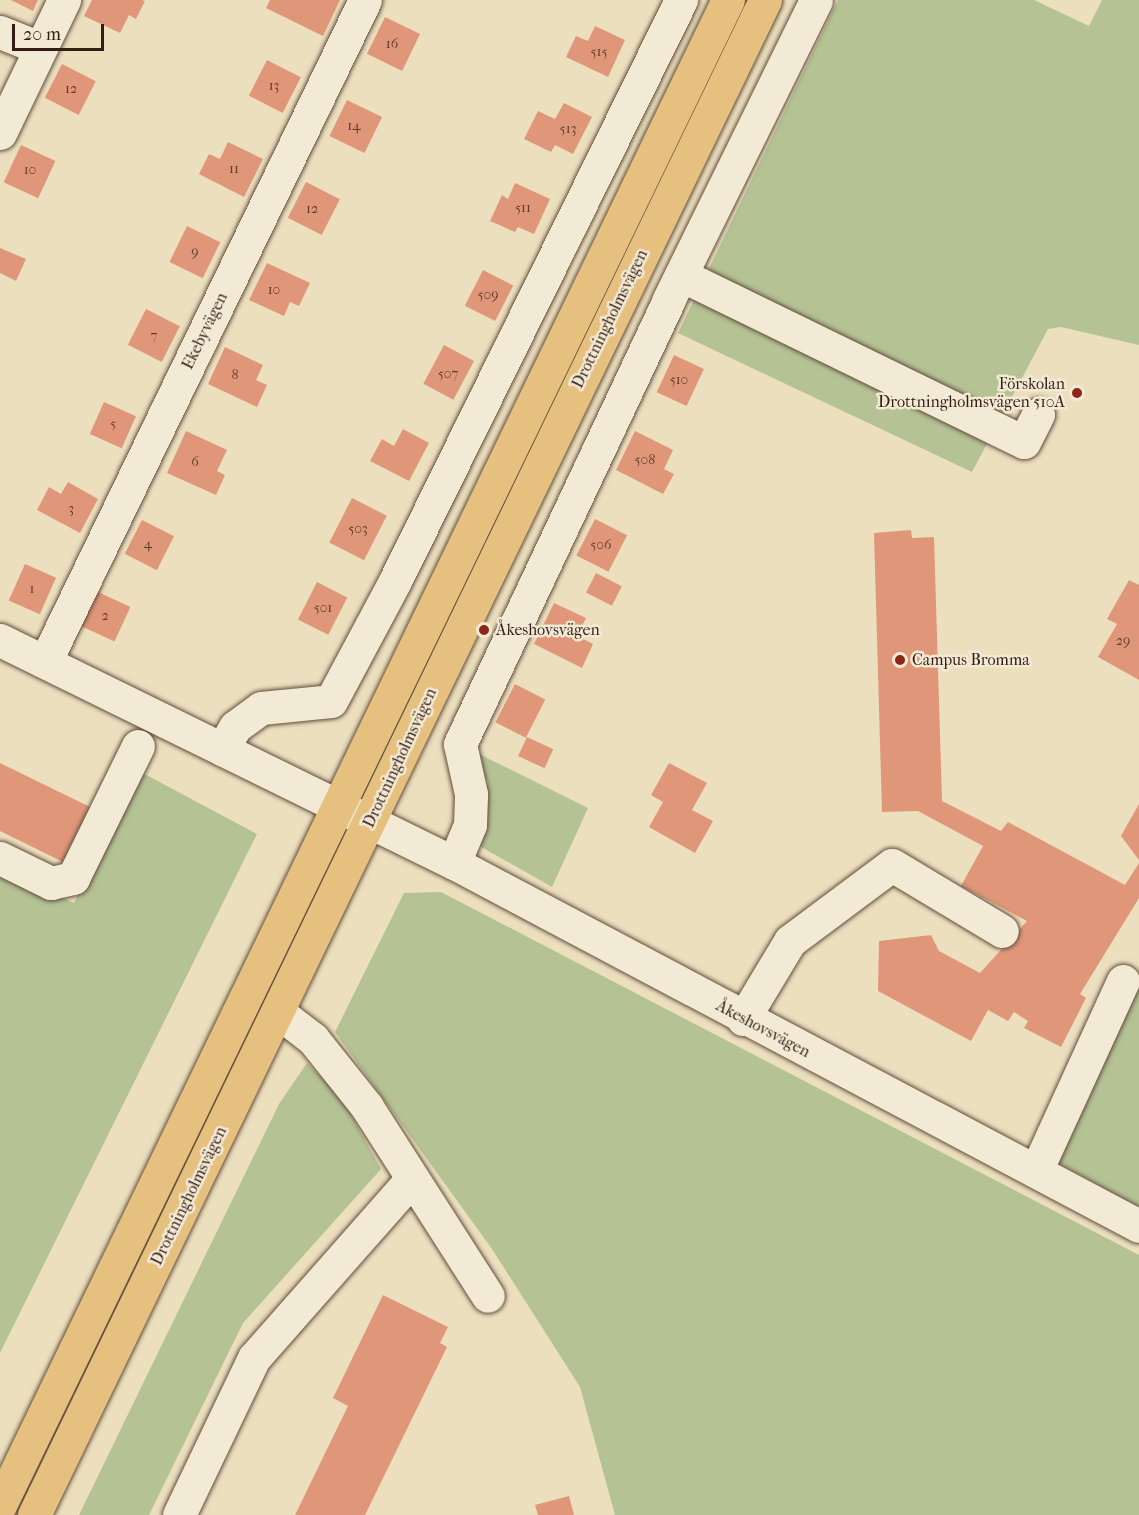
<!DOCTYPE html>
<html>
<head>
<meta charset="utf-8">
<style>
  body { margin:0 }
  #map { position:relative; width:1139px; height:1515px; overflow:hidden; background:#ecdfbe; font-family:"IM FELL French Canon",serif }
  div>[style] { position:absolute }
  .green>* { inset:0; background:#b4c294 }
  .building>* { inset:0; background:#e09779; transform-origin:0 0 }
  .roads { filter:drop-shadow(0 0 2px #624e3e) drop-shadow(0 0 2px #624e3e) }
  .minor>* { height:33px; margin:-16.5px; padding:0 16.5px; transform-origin:16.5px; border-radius:16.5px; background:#f3ead5 }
  .major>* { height:33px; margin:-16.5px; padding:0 16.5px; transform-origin:16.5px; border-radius:16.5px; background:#e6c07f }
  .dots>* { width:16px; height:16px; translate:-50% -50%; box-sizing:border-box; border:3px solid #f3ead5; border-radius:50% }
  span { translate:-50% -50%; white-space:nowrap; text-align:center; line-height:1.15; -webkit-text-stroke:5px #f3ead5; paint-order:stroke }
  .number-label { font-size:14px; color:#5f3c2d }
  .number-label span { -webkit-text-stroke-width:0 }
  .street-label { font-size:16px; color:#341d14 }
  .poi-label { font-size:16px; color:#341d14 }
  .right { translate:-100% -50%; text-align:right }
  .left { translate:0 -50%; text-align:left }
  .scale { position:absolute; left:12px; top:24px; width:92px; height:27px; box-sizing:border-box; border:3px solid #341d14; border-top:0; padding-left:8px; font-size:18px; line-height:21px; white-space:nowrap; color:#341d14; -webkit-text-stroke:4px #f3ead5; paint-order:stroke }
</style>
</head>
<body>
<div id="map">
  <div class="green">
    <i style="clip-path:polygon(838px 0,1034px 0,1089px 26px,1102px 0,1139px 0,1139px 345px,1061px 327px,1048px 329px,972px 472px,678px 333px)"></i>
    <i style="clip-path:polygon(471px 750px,588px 808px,552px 887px,476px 844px,488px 782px)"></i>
    <i style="clip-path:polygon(139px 771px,257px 834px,0 1353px,0 867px,74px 903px)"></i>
    <i style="clip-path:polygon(441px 892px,1139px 1255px,1139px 1515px,615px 1515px,580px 1387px,492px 1249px,335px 1032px,404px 893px)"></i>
    <i style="clip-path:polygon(1139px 983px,1139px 1207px,1045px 1156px)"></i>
    <i style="clip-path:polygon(307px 1063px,341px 1097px,381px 1169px,243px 1323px,149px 1515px,79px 1515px,279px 1104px)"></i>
  </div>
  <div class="building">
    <i style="clip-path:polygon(11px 0,38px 0,33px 11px)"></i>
    <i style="clip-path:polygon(92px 0,142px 0,145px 1px,136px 19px,129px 15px,120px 33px,84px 16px)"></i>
    <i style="clip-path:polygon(270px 0,340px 0,323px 36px,266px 8px)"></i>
    <i style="left:385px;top:17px;width:39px;height:41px;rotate:26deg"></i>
    <i style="clip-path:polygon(595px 26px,625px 40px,608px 77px,566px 57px,576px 36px,588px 41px)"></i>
    <i style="left:267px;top:60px;width:38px;height:40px;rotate:27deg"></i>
    <i style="left:62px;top:64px;width:38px;height:38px;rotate:27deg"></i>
    <i style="left:347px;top:100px;width:39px;height:40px;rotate:26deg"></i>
    <i style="clip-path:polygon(564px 103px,592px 117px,573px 154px,555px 145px,551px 152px,524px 139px,538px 111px,555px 119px)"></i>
    <i style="clip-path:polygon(228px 142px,263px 159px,244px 197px,199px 174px,209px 154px,220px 159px)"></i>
    <i style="left:21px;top:145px;width:38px;height:41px;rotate:25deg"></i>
    <i style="left:306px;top:182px;width:38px;height:40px;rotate:27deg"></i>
    <i style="clip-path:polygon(515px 183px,550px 199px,534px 234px,518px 227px,515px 232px,490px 221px,502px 195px,508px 199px)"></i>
    <i style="left:187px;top:226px;width:37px;height:40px;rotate:26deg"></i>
    <i style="clip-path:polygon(0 248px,26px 259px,16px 281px,0 273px)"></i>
    <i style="clip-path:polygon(267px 263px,310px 283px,299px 306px,290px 302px,284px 316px,249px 300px)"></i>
    <i style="left:483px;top:270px;width:34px;height:40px;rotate:27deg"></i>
    <i style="left:146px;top:309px;width:38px;height:40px;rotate:27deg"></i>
    <i style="left:444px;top:345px;width:34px;height:44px;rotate:28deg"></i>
    <i style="clip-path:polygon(225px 347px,263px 365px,256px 380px,267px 385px,257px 407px,208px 384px)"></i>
    <i style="left:674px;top:355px;width:33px;height:41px;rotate:25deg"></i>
    <i style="left:104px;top:402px;width:35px;height:35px;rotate:24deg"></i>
    <i style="clip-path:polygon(403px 429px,429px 443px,409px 481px,370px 461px,382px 439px,394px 446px)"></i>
    <i style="clip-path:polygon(186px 431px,227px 450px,217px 471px,225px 475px,216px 495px,167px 473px)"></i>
    <i style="clip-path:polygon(635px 431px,673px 450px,664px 469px,674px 474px,663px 494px,616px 470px)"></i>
    <i style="clip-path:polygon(68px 482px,98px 499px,80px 533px,37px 510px,49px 487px,61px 494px)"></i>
    <i style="left:352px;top:498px;width:39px;height:50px;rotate:27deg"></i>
    <i style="left:595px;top:519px;width:36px;height:41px;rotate:27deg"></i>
    <i style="left:142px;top:520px;width:36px;height:38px;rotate:27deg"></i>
    <i style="clip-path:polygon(911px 530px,912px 538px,934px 537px,942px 801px,1001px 831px,1008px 822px,1125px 885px,1139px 863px,1139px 898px,1080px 994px,1086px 998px,1061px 1047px,1024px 1028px,1028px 1021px,1014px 1012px,1008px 1021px,988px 1010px,971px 1041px,878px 991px,879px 941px,931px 935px,939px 951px,980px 973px,1027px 921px,961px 886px,983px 846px,918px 811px,882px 812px,874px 533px)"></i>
    <i style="left:25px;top:564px;width:34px;height:40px;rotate:24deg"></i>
    <i style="left:596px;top:573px;width:29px;height:22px;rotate:27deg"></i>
    <i style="clip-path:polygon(1129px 580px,1139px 585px,1139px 680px,1098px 657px,1117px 624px,1107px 619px)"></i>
    <i style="left:317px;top:582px;width:34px;height:42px;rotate:27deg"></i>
    <i style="left:96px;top:591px;width:38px;height:38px;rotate:25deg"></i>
    <i style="clip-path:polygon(554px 603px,586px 618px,577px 636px,593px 644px,582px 668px,534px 644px)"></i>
    <i style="left:515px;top:684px;width:34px;height:43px;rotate:27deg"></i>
    <i style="left:527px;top:737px;width:29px;height:21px;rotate:25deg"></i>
    <i style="clip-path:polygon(0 763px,90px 807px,63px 862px,0 831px)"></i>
    <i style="clip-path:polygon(669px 763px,707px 783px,692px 810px,713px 821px,695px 853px,649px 827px,663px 802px,651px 795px)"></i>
    <i style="clip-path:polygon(1139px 804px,1139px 860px,1121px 836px)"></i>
    <i style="clip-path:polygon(383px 1295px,448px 1327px,440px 1343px,447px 1347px,365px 1515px,295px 1515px,348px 1406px,333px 1398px)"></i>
    <i style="clip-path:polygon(569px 1496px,574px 1515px,538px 1515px,535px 1505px)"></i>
  </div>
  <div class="roads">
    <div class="minor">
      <i style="left:0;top:32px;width:43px;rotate:21.8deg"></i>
      <i style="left:0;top:133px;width:148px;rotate:-64.3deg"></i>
      <i style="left:681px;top:275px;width:381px;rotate:26deg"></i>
      <i style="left:1024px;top:442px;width:31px;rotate:-63deg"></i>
      <i style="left:0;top:640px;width:506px;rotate:26.16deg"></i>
      <i style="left:454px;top:863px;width:775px;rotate:27.92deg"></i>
      <i style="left:45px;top:662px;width:735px;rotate:-64.2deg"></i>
      <i style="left:222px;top:749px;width:26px;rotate:-59deg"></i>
      <i style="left:235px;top:727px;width:32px;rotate:-36deg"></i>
      <i style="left:261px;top:708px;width:70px;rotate:-5.7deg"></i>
      <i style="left:331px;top:701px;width:136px;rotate:-61.9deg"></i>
      <i style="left:395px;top:581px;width:648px;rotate:-63.79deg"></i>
      <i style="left:0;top:858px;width:57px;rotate:26.1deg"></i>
      <i style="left:51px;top:883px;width:23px;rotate:-13deg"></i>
      <i style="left:73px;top:878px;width:147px;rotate:-63.8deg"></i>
      <i style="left:454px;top:863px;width:41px;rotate:-67.2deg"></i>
      <i style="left:470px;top:825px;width:31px;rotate:-88deg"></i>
      <i style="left:471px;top:794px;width:51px;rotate:-102.4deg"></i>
      <i style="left:460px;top:744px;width:489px;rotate:-64.8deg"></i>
      <i style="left:668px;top:301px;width:335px;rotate:-63.8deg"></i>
      <i style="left:278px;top:1012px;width:44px;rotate:37.6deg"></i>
      <i style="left:313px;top:1039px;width:87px;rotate:51.5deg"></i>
      <i style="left:367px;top:1107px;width:224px;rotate:57.4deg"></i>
      <i style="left:743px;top:1019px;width:91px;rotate:-58.9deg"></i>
      <i style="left:790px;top:941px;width:127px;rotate:-36.7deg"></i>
      <i style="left:892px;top:865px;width:128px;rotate:31deg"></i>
      <i style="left:1036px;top:1171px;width:209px;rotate:-65.4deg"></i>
      <i style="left:179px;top:1515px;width:174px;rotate:-64.5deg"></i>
      <i style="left:254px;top:1358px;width:239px;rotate:-48.6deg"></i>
    </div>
    <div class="major">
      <i style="left:0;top:1505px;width:1672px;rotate:-64.19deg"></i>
      <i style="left:34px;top:1515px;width:1682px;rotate:-64.24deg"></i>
    </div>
  </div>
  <div class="dots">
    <i style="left:1077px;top:393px;background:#8f2418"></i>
    <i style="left:484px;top:630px;background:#8f2418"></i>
    <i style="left:900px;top:660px;background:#8f2418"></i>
  </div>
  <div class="number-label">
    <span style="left:392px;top:44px">16</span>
    <span style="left:599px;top:52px">515</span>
    <span style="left:274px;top:86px">13</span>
    <span style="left:71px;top:89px">12</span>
    <span style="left:354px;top:126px">14</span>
    <span style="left:568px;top:129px">513</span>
    <span style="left:234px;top:169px">11</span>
    <span style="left:30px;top:170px">10</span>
    <span style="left:523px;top:208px">511</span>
    <span style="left:312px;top:209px">12</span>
    <span style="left:195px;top:252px">9</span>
    <span style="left:274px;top:290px">10</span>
    <span style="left:488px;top:295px">509</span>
    <span style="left:154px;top:336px">7</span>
    <span style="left:448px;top:374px">507</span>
    <span style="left:235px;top:375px">8</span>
    <span style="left:679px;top:380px">510</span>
    <span style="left:113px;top:424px">5</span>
    <span style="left:645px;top:460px">508</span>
    <span style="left:195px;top:462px">6</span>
    <span style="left:71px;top:509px">3</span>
    <span style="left:358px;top:529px">503</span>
    <span style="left:148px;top:544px">4</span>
    <span style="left:601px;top:545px">506</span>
    <span style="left:32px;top:589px">1</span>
    <span style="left:323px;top:608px">501</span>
    <span style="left:105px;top:616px">2</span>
    <span style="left:1123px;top:641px">29</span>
  </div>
  <div class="street-label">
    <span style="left:610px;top:319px;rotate:-64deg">Drottningholmsvägen</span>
    <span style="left:205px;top:331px;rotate:-64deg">Ekebyvägen</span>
    <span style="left:400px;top:758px;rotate:-65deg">Drottningholmsvägen</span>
    <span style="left:763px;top:1029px;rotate:28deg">Åkeshovsvägen</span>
    <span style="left:189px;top:1196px;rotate:-64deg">Drottningholmsvägen</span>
  </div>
  <div class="poi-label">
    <span class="right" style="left:1065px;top:393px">Förskolan<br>Drottningholmsvägen 510A</span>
    <span class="left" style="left:496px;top:630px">Åkeshovsvägen</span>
    <span class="left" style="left:912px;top:660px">Campus Bromma</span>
  </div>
  <div class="scale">20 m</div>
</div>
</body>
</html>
